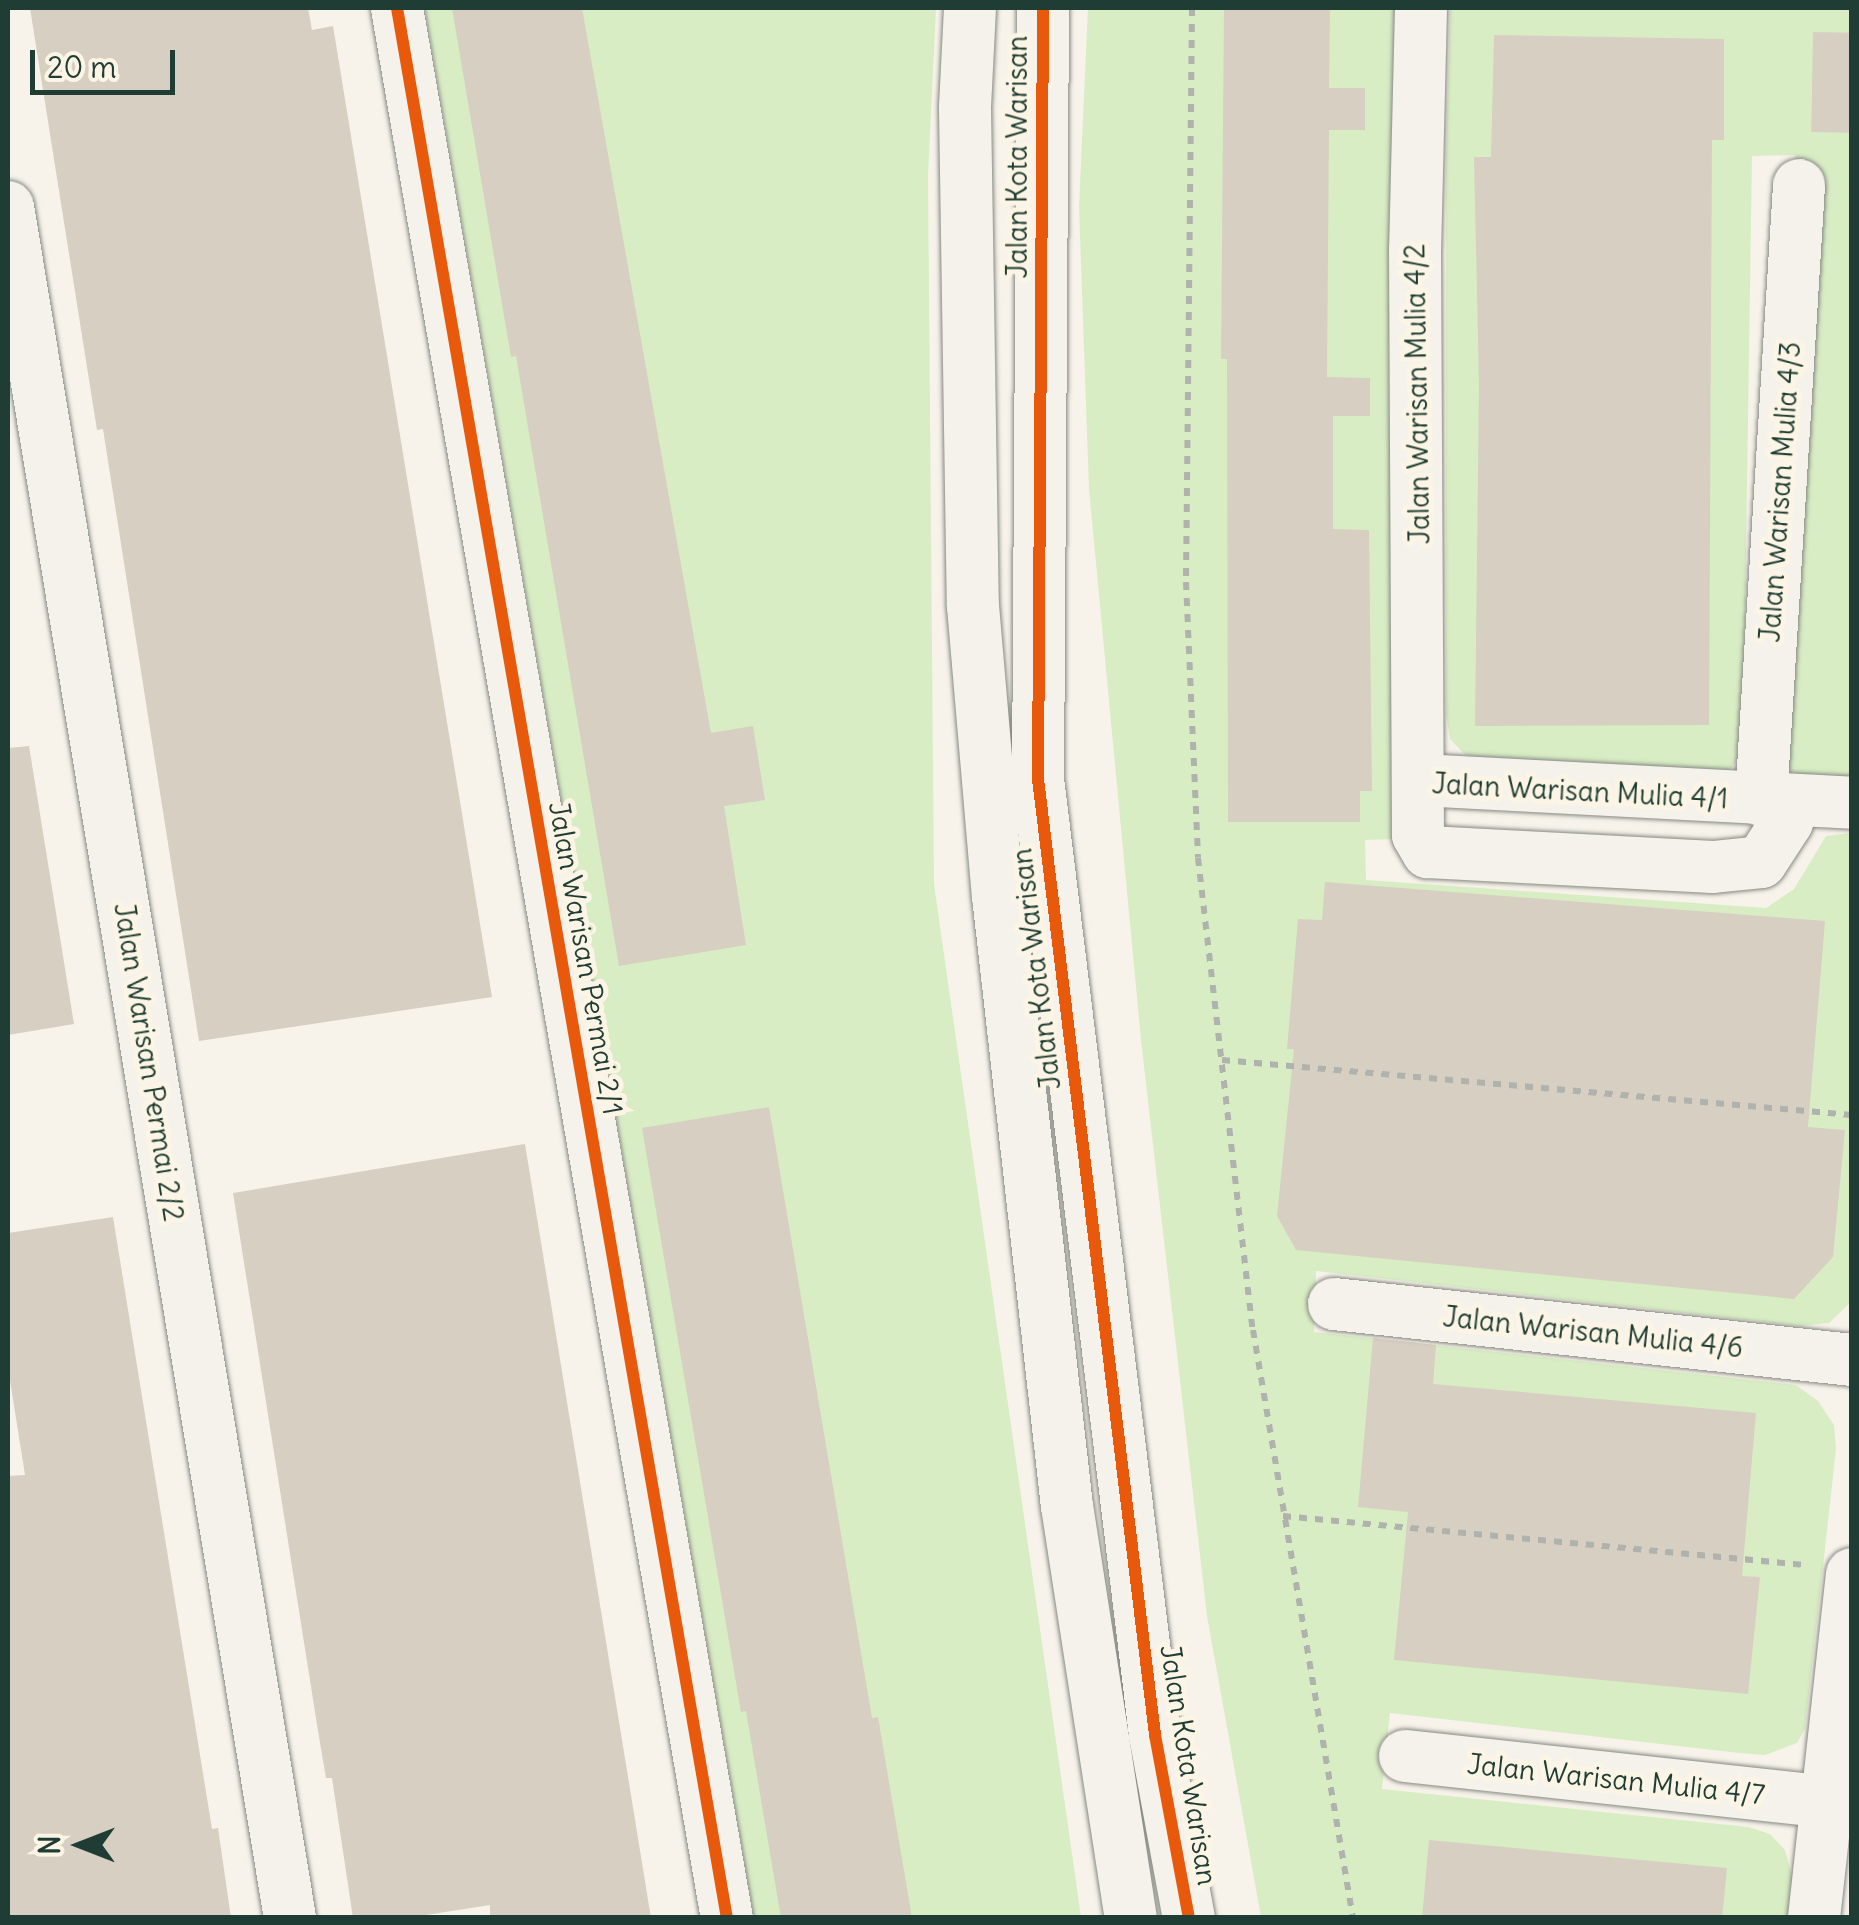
<!DOCTYPE html>
<html>
<head>
<meta charset="utf-8">
<style>
  body { margin:0 }
  #map { position:relative; width:1859px; height:1925px; overflow:hidden; background:#f7f3ea; font-family:Delius,sans-serif }
  div>[style] { position:absolute }
  .green>* { inset:0; background:#d8edc4 }
  .building>* { inset:0; background:#d7cfc2; transform-origin:0 0 }
  .path>* { height:6px; margin-top:-3px; transform-origin:0; background:repeating-linear-gradient(90deg,#b0b2ad 0 8px,transparent 0 16px) }
  .roads { filter:drop-shadow(0 0 2px #868984) drop-shadow(0 0 2px #868984) }
  .minor>* { height:52px; margin:-26px; padding:0 26px; transform-origin:26px; border-radius:26px; background:#f5f2ec }
  .cycleway>* { height:12px; margin:-6px; padding:0 6px; transform-origin:6px; border-radius:6px; background:#e8590c }
  span { translate:-50% -50%; white-space:nowrap; text-align:center; line-height:1.15; -webkit-text-stroke:10px #fcf5e5; paint-order:stroke }
  .street-label { font-size:28px; color:#1f3d34 }
  .frame { position:absolute; inset:0; border:10px solid #1f3d34; pointer-events:none }
  .north { position:absolute; left:30px; top:1795px; width:100px; height:100px; -webkit-text-stroke:8px #fcf5e5; paint-order:stroke; rotate:270deg; font-size:28px; font-weight:700; line-height:40px; text-align:center; color:#1f3d34 }
  .north::after { content:''; display:block; margin:auto; width:35px; height:45px; background:#1f3d34; clip-path:polygon(50% 0,100% 100%,50% 72%,0 100%) }
  .scale { position:absolute; left:30px; top:50px; width:145px; height:45px; box-sizing:border-box; border:5px solid #1f3d34; border-top:0; padding-left:12px; font-size:30px; line-height:35px; white-space:nowrap; color:#1f3d34; -webkit-text-stroke:8px #fcf5e5; paint-order:stroke }
</style>
</head>
<body>
<div id="map">
  <div class="green">
    <i style="clip-path:polygon(425px 8px,936px 8px,928px 176px,934px 884px,1081px 1917px,754px 1917px)"></i>
    <i style="clip-path:polygon(1088px 8px,1396px 8px,1395px 839px,1365px 840px,1366px 880px,1766px 908px,1794px 889px,1826px 836px,1851px 833px,1852px 1301px,1829px 1323px,1800px 1326px,1316px 1271px,1314px 1332px,1796px 1385px,1818px 1401px,1834px 1425px,1836px 1449px,1805px 1729px,1797px 1743px,1765px 1755px,1739px 1753px,1390px 1713px,1382px 1789px,1749px 1827px,1770px 1834px,1785px 1850px,1793px 1879px,1789px 1917px,1261px 1917px,1207px 1616px,1141px 1040px,1089px 489px,1079px 207px)"></i>
    <i style="clip-path:polygon(1450px 8px,1851px 8px,1851px 782px,1801px 780px,1782px 761px,1795px 155px,1752px 156px,1743px 748px,1732px 768px,1713px 777px,1470px 760px,1450px 739px,1446px 714px,1446px 160px)"></i>
  </div>
  <div class="building">
    <i style="clip-path:polygon(30px 8px,308px 8px,312px 30px,333px 26px,492px 997px,199px 1041px,103px 429px,97px 430px)"></i>
    <i style="clip-path:polygon(452px 8px,582px 8px,711px 733px,753px 726px,765px 800px,724px 806px,746px 945px,619px 966px,516px 356px,511px 357px)"></i>
    <i style="clip-path:polygon(1224px 8px,1330px 8px,1329px 88px,1365px 88px,1365px 130px,1329px 130px,1327px 377px,1370px 378px,1370px 416px,1333px 416px,1333px 529px,1369px 530px,1372px 791px,1360px 791px,1360px 822px,1228px 822px,1227px 359px,1221px 359px)"></i>
    <i style="left:1813px;top:32px;width:39px;height:100px;rotate:1deg"></i>
    <i style="clip-path:polygon(1494px 35px,1724px 39px,1724px 140px,1712px 140px,1709px 725px,1475px 726px,1479px 384px,1474px 157px,1491px 157px)"></i>
    <i style="clip-path:polygon(29px 746px,74px 1024px,8px 1035px,8px 748px)"></i>
    <i style="clip-path:polygon(1325px 882px,1825px 921px,1808px 1127px,1845px 1130px,1833px 1257px,1794px 1299px,1296px 1250px,1277px 1216px,1294px 1049px,1287px 1049px,1298px 919px,1322px 920px)"></i>
    <i style="clip-path:polygon(769px 1107px,872px 1718px,878px 1717px,912px 1918px,781px 1918px,746px 1711px,741px 1712px,642px 1128px)"></i>
    <i style="clip-path:polygon(525px 1144px,651px 1918px,490px 1918px,490px 1905px,407px 1918px,353px 1918px,332px 1778px,326px 1778px,318px 1731px,233px 1193px)"></i>
    <i style="clip-path:polygon(113px 1217px,212px 1829px,218px 1828px,231px 1918px,8px 1918px,8px 1476px,25px 1475px,8px 1368px,8px 1233px)"></i>
    <i style="clip-path:polygon(1373px 1338px,1436px 1345px,1433px 1384px,1756px 1413px,1742px 1576px,1760px 1577px,1748px 1694px,1394px 1660px,1408px 1512px,1358px 1507px)"></i>
    <i style="clip-path:polygon(1429px 1840px,1727px 1868px,1722px 1918px,1422px 1918px)"></i>
  </div>
  <div class="path">
    <i style="left:1192px;top:8px;width:574px;rotate:90.6deg"></i>
    <i style="left:1186px;top:582px;width:276px;rotate:87.5deg"></i>
    <i style="left:1198px;top:858px;width:475px;rotate:83.4deg"></i>
    <i style="left:1253px;top:1330px;width:596px;rotate:80.35deg"></i>
    <i style="left:1222px;top:1060px;width:632px;rotate:4.99deg"></i>
    <i style="left:1283px;top:1516px;width:524px;rotate:5.36deg"></i>
  </div>
  <div class="roads">
    <div class="minor">
      <i style="left:397px;top:8px;width:1938px;rotate:80.2deg"></i>
      <i style="left:970px;top:8px;width:100px;rotate:92.9deg"></i>
      <i style="left:965px;top:108px;width:498px;rotate:89.1deg"></i>
      <i style="left:973px;top:606px;width:291px;rotate:85.1deg"></i>
      <i style="left:998px;top:896px;width:614px;rotate:83.55deg"></i>
      <i style="left:1067px;top:1506px;width:417px;rotate:81.2deg"></i>
      <i style="left:1043px;top:8px;width:771px;rotate:90.37deg"></i>
      <i style="left:1038px;top:779px;width:963px;rotate:83.02deg"></i>
      <i style="left:1155px;top:1735px;width:186px;rotate:79.5deg"></i>
      <i style="left:1421px;top:8px;width:241px;rotate:91.4deg"></i>
      <i style="left:1415px;top:249px;width:586px;rotate:89.71deg"></i>
      <i style="left:1418px;top:835px;width:20px;rotate:60deg"></i>
      <i style="left:1428px;top:852px;width:285px;rotate:3deg"></i>
      <i style="left:1713px;top:867px;width:48px;rotate:-5.9deg"></i>
      <i style="left:1761px;top:862px;width:48px;rotate:-57deg"></i>
      <i style="left:1787px;top:822px;width:22px;rotate:-72deg"></i>
      <i style="left:8px;top:207px;width:1734px;rotate:80.64deg"></i>
      <i style="left:1420px;top:780px;width:433px;rotate:3deg"></i>
      <i style="left:1761px;top:800px;width:616px;rotate:-86.46deg"></i>
      <i style="left:1334px;top:1304px;width:521px;rotate:6.17deg"></i>
      <i style="left:1405px;top:1756px;width:425px;rotate:6.2deg"></i>
      <i style="left:1814px;top:1918px;width:346px;rotate:-83.7deg"></i>
    </div>
  </div>
  <div class="cycleway">
    <i style="left:397px;top:8px;width:1938px;rotate:80.2deg"></i>
    <i style="left:1043px;top:8px;width:771px;rotate:90.37deg"></i>
    <i style="left:1038px;top:779px;width:963px;rotate:83.02deg"></i>
    <i style="left:1155px;top:1735px;width:186px;rotate:79.5deg"></i>
  </div>
  <div class="street-label">
    <span style="left:1017px;top:157px;rotate:-90deg">Jalan Kota Warisan</span>
    <span style="left:1417px;top:394px;rotate:-91deg">Jalan Warisan Mulia 4/2</span>
    <span style="left:1780px;top:492px;rotate:-86deg">Jalan Warisan Mulia 4/3</span>
    <span style="left:1580px;top:791px;rotate:3deg">Jalan Warisan Mulia 4/1</span>
    <span style="left:586px;top:958px;rotate:80deg">Jalan Warisan Permai 2/1</span>
    <span style="left:1036px;top:969px;rotate:-97deg">Jalan Kota Warisan</span>
    <span style="left:149px;top:1062px;rotate:81deg">Jalan Warisan Permai 2/2</span>
    <span style="left:1593px;top:1332px;rotate:6deg">Jalan Warisan Mulia 4/6</span>
    <span style="left:1189px;top:1765px;rotate:81deg">Jalan Kota Warisan</span>
    <span style="left:1616px;top:1779px;rotate:6deg">Jalan Warisan Mulia 4/7</span>
  </div>
  <div class="frame"></div>
  <div class="north">N</div>
  <div class="scale">20 m</div>
</div>
</body>
</html>
